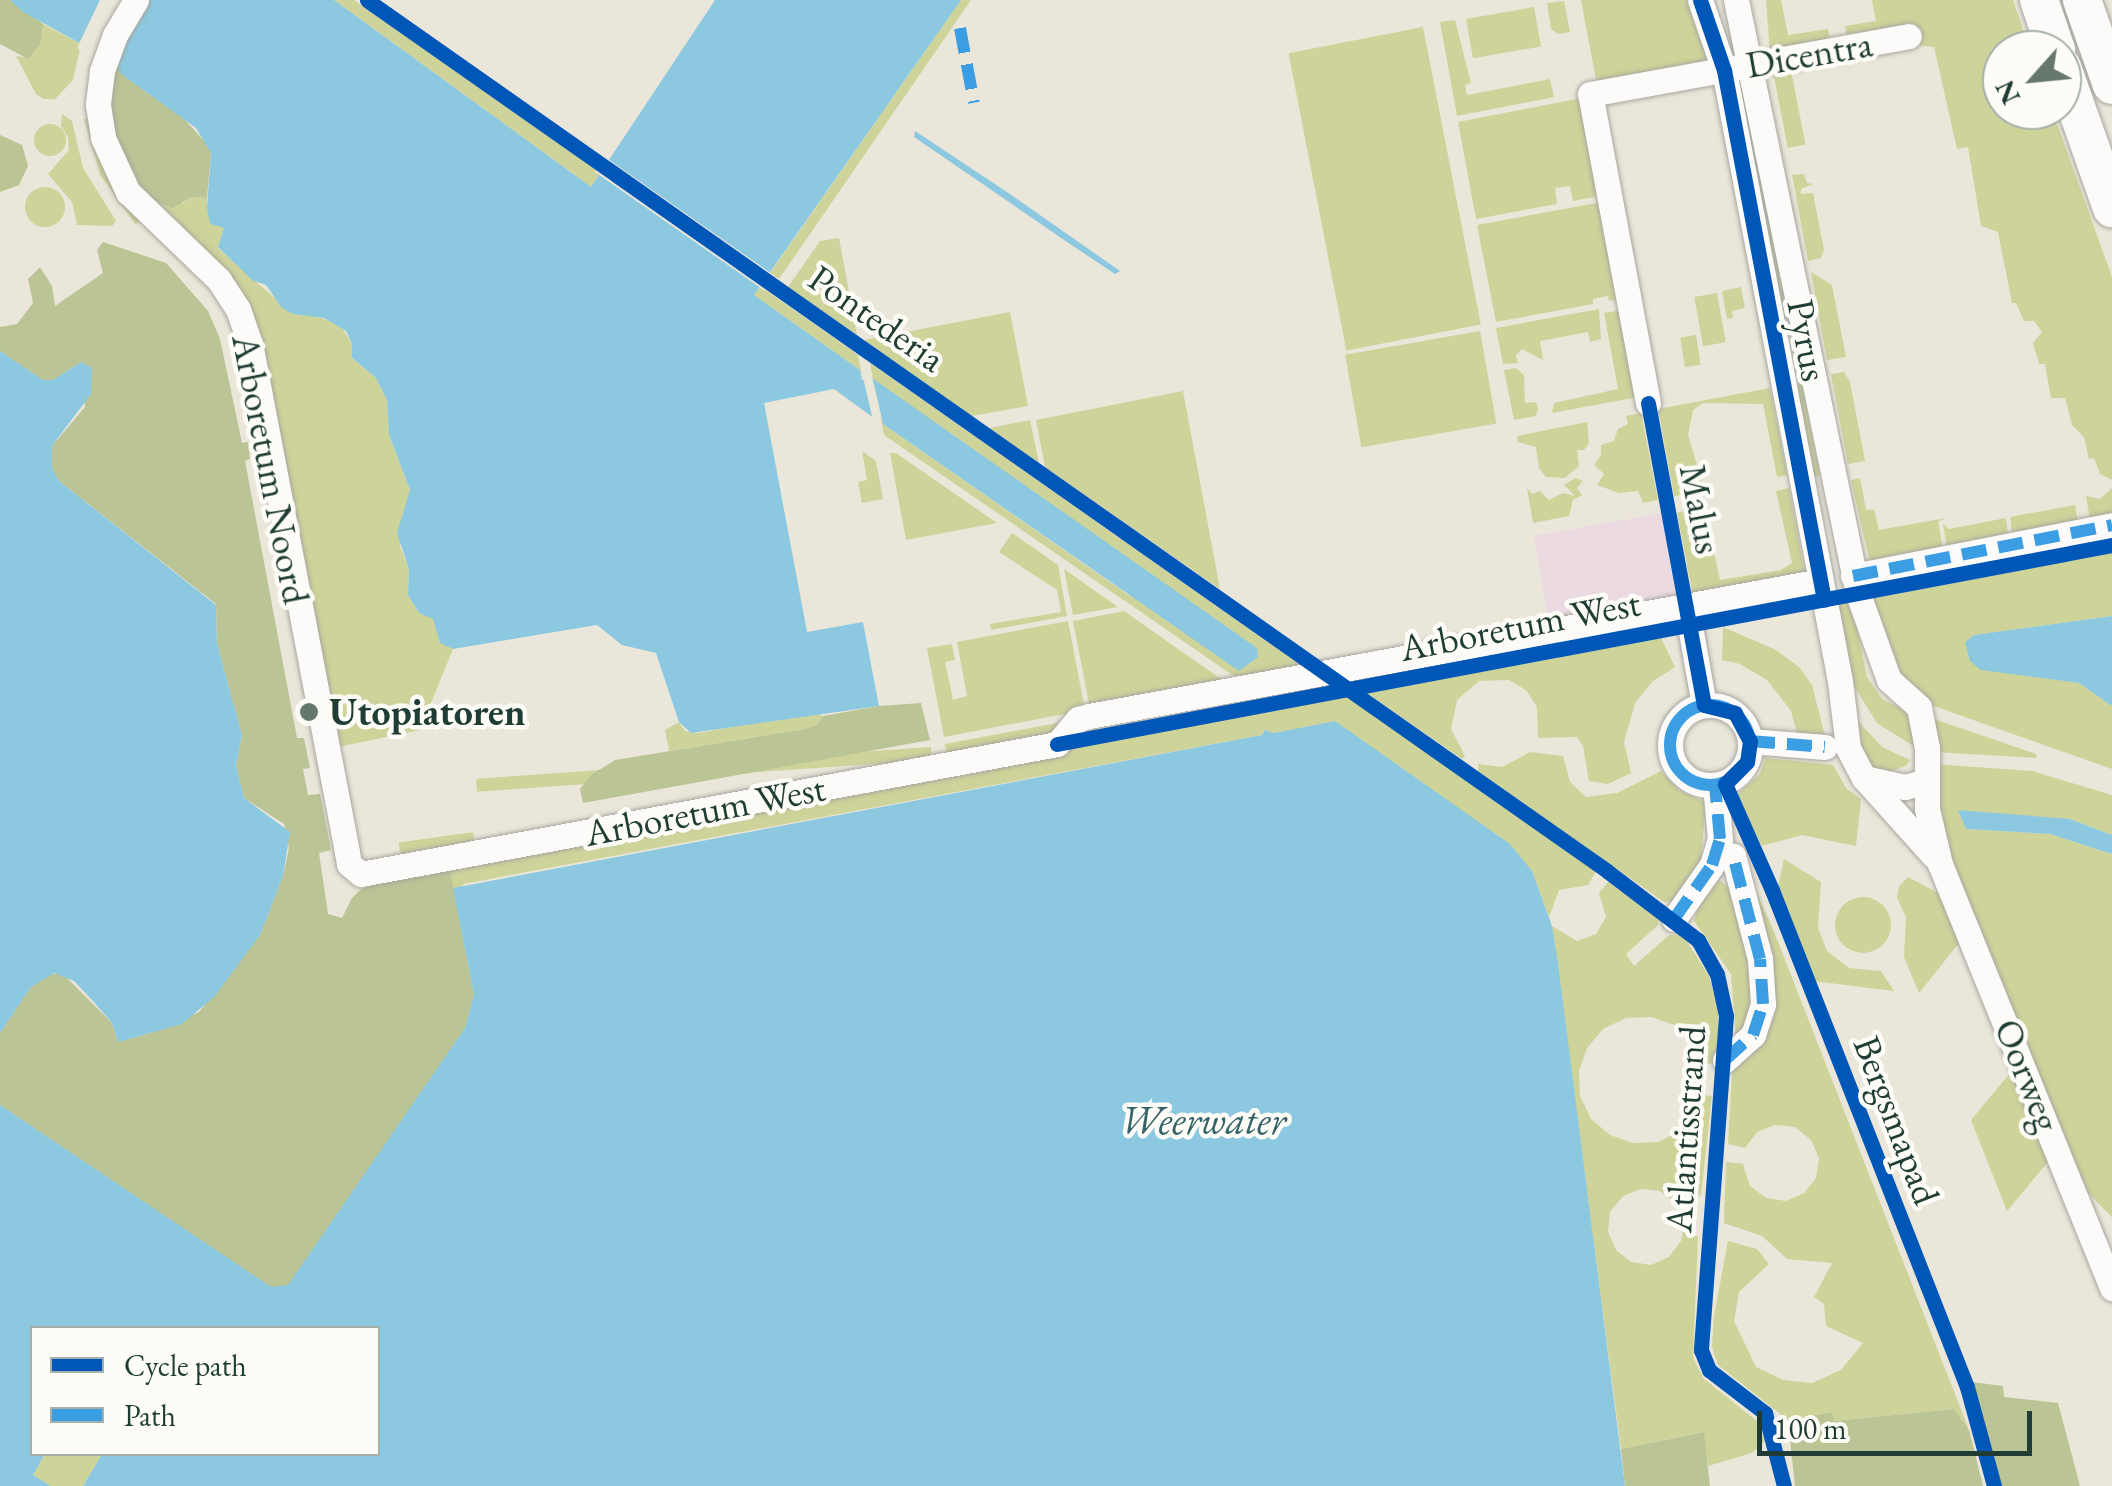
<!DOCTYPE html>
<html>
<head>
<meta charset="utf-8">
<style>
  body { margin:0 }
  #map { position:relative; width:2112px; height:1486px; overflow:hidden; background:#ebe6da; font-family:"EB Garamond",serif }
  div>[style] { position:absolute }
  .built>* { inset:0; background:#ecdae3; transform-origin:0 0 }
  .green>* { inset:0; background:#ced39a; transform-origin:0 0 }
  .round { border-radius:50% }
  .forest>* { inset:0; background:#bac494 }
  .water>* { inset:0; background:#8cc9e0 }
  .pier>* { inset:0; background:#ebe6da; transform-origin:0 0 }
  .roads { filter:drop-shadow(0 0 2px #a7a7a0) drop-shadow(0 0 2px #a7a7a0) }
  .minor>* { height:25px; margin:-12.5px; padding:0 12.5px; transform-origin:12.5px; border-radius:12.5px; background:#fcfbf9 }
  .minor>.ring { margin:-12.5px; padding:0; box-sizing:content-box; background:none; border:25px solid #fcfbf9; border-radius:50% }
  .highway>* { height:38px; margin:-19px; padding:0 19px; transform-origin:19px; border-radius:19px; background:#fcfbf9 }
  .quiet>* { height:12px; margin-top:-6px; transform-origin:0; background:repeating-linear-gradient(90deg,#3c9ee2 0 25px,transparent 0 37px) }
  .quiet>.ring { margin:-6px; padding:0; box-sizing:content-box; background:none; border:12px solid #3c9ee2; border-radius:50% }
  .cycleway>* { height:15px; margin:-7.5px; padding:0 7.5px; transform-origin:7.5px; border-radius:7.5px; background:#0057b8 }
  .dots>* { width:28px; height:28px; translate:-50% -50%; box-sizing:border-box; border:5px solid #fdfcf7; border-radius:50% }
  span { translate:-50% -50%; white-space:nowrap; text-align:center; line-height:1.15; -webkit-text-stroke:9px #fdfcf7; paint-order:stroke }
  .street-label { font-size:38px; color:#1f3d34 }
  .poi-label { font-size:38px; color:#1f3d34; font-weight:700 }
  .left { translate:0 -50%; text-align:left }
  .water-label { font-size:40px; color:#346368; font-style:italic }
  .legend { position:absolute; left:30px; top:1326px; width:350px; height:130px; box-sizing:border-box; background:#fdfcf7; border:2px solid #a4b0a9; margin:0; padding:12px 18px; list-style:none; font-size:30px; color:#1f3d34 }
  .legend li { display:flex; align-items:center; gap:20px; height:50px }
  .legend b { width:50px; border:2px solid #a4b0a9 }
  .north { position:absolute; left:1982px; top:30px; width:100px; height:100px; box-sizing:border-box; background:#fdfcf7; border:2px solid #a4b0a9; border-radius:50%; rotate:243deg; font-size:28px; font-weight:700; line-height:40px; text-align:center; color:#1f3d34 }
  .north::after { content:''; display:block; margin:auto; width:35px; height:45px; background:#66786e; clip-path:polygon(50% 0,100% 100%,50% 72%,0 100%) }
  .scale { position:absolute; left:1757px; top:1411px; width:275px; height:45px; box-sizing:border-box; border:5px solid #1f3d34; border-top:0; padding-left:12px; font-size:30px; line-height:35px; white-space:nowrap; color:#1f3d34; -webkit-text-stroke:8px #fdfcf7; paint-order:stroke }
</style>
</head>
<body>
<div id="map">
  <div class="built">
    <i style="left:1663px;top:513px;width:86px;height:131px;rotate:80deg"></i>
  </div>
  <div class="green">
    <i style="clip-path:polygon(334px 0,354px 0,584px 161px,601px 173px,591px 187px)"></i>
    <i style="clip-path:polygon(961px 0,971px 0,779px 279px,770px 273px)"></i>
    <i style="clip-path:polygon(1581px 0,1690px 0,1709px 63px,1597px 85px)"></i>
    <i style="clip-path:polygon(1766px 0,1781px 0,1788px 35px,1828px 29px,1830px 41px,1770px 52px)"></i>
    <i style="clip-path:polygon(1872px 0,2013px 0,2030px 50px,2002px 50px,2002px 110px,2052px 110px,2112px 277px,2112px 480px,2100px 474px,2094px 458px,2089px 459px,2084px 437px,2072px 425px,2065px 398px,2051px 398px,2045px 364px,2039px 364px,2033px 343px,2042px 332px,2034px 321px,2024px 321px,2016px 303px,2012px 303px,1998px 232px,1981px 226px,1968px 147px,1957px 149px,1934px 47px,1847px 38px,1845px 26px,1876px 21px)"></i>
    <i style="clip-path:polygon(1564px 1px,1570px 32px,1558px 34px,1551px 29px,1547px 3px)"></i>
    <i style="left:1534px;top:7px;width:40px;height:69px;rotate:80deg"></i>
    <i style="clip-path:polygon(1455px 20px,1471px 83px,1465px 85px,1467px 95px,1550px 79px,1554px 97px,1457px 116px,1440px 22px)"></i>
    <i style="clip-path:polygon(43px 24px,81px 44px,73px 80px,55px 99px,43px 99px,36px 94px,16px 56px,28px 58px)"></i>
    <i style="left:1423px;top:27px;width:303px;height:137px;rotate:79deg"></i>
    <i style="left:1790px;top:65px;width:81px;height:18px;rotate:79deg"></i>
    <i style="left:1745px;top:74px;width:231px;height:8px;rotate:80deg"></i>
    <i style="clip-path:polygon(1582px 98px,1600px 196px,1573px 201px,1570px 186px,1555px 188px,1557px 204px,1476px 219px,1458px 122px)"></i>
    <i style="clip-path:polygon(62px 114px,72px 121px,83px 168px,116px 221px,112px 226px,77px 225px,72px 202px,48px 174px,69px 150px,68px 137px,61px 126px)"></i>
    <i style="clip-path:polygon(84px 119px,93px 119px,141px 219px,136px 225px,100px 175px)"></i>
    <i class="round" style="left:34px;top:124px;width:32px;height:32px"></i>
    <i style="clip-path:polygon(1804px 174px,1807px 183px,1813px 184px,1801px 189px,1801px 194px,1813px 193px,1824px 250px,1821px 258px,1808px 261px,1792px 175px)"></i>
    <i class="round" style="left:25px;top:187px;width:40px;height:40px"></i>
    <i style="clip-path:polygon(144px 194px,183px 203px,192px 197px,207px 198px,207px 207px,225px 228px,218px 248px,293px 314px,314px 315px,341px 326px,352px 344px,352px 358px,376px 378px,387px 400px,389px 435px,410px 490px,400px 546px,409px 569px,408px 595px,419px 613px,433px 618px,441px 643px,453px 649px,420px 730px,333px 748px,260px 357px)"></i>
    <i style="clip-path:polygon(1602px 202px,1620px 299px,1609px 301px,1608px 296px,1593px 299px,1593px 304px,1496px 322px,1477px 225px)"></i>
    <i style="clip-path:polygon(839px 238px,857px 335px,788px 287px,820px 241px)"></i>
    <i style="clip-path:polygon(1811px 272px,1832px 285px,1846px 357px,1827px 360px)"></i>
    <i style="clip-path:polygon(760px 286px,858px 355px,863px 380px,860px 370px,753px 295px)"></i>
    <i style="clip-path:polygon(1741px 287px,1745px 308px,1732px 311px,1733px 318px,1727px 319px,1722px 291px)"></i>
    <i style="left:1717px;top:293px;width:50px;height:23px;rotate:80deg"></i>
    <i style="clip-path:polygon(1599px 309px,1601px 339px,1590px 342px,1588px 332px,1540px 341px,1543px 360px,1522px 349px,1516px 355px,1518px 363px,1503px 364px,1496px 328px)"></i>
    <i style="clip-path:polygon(1622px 310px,1638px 397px,1552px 413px,1554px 403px,1618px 389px,1604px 313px)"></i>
    <i style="clip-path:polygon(1010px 312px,1028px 406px,972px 416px,864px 340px)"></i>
    <i style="left:1480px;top:331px;width:94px;height:137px;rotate:80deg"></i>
    <i style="left:1696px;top:335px;width:30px;height:16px;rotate:81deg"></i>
    <i style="clip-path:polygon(870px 363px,1306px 669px,1241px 681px,884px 435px,880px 415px,883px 424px,1127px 594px,1258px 657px,1256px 648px,873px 380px)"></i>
    <i style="clip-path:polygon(1516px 368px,1524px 375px,1525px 403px,1536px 402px,1538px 409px,1536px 416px,1514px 420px,1504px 370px)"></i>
    <i style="clip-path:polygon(1844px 372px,1850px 382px,1865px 461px,1848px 464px,1831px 374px)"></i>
    <i style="left:1802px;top:383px;width:94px;height:8px;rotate:79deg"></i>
    <i style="clip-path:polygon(1770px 388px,1787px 475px,1777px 477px,1763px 404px,1703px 403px,1693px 410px,1688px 435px,1705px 492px,1674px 496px,1658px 409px)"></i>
    <i style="clip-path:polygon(1183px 391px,1220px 589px,1045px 467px,1036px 420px)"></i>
    <i style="clip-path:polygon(1641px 413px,1658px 500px,1643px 503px,1638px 491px,1619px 493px,1597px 485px,1604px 474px,1594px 465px,1601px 455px,1601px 445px,1614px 441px,1618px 429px,1628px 424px,1626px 416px)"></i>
    <i style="clip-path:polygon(1030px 420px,1039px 463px,989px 428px)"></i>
    <i style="clip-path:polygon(1587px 422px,1589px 443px,1584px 450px,1577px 450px,1579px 466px,1565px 478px,1546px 477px,1539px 468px,1536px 447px,1518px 442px,1517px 436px)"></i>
    <i style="clip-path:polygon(862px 451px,876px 461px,883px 499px,862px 503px,858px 482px,867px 480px)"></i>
    <i style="clip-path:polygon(890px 453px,896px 453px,997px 523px,906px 540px)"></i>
    <i style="clip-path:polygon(1575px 478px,1583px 481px,1577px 488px,1582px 495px,1573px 500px,1569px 516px,1533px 523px,1527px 488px,1532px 494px,1540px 491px,1549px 500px,1563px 493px,1575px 496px,1564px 485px)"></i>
    <i style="clip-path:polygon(1860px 478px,1866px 510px,1874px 510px,1879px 530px,1946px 518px,1938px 522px,1944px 554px,1871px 567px,1851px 480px)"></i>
    <i style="clip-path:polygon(1789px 488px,1805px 575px,1693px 596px,1677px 513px,1704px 505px,1720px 580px,1781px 570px,1792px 563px,1776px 491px)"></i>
    <i style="clip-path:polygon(2112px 488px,2112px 522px,2091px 526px,2086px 496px,2100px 499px)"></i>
    <i style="clip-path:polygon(2075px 505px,2079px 528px,2012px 532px,2010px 517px)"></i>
    <i style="clip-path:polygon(2006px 518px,2008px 533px,1948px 553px,1943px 524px,1949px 529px)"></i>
    <i style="clip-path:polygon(1012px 533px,1058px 565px,1067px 616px,991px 630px,990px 624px,1061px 612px,1057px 590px,999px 552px)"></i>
    <i style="clip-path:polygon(2112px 552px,2112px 616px,1974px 635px,2037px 677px,2079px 683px,2112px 706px,2112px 769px,1931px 705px,1899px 683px,1870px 599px)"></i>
    <i style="clip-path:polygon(1064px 569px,1118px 607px,1073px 615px)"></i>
    <i style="clip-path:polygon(1852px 602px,1867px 677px,1882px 699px,1905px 710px,1911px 720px,1915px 747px,1877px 723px,1852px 683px,1836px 605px)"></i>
    <i style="clip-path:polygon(1124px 611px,1228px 684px,1090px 709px,1073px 621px)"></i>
    <i style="clip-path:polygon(1068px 621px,1085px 710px,944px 737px,927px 648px,952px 644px,955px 660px,945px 662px,953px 700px,967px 696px,957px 642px)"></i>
    <i style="clip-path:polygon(1723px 627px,1776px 650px,1799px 667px,1812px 685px,1825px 736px,1798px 737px,1791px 711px,1767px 680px,1740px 664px,1722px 660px)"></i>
    <i style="clip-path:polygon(1661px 638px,1675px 667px,1653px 681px,1635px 703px,1624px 742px,1631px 773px,1608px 784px,1589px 781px,1583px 746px,1577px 737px,1538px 738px,1537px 707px,1526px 690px,1509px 680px,1479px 681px,1457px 700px,1451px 729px,1465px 756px,1462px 759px,1367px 693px)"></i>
    <i style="left:1325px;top:680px;width:11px;height:231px;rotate:38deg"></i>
    <i style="clip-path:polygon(1348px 696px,1596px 871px,1588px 885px,1559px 890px,1549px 917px,1532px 871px,1335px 721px,1274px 733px,1265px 730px,1262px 735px,463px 884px,457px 909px,449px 865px)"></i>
    <i style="clip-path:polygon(815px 712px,823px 716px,818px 724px,805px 729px,669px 751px,665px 730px,679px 722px,685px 731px,698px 733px)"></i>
    <i style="clip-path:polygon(1854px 717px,1882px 747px,1910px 760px,1906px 766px,1889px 772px,1872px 769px,1863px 754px)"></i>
    <i style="clip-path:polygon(1934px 719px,2036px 754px,2037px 758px,1933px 752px)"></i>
    <i style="clip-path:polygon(1062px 722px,1051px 738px,947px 757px,945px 744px)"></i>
    <i style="left:931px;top:747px;width:13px;height:456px;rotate:86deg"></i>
    <i style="clip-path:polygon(1530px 752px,1563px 756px,1570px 782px,1586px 797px,1617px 793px,1661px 771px,1679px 790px,1706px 803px,1701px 860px,1675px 902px,1664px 902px,1478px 771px,1478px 764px,1502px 767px)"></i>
    <i style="clip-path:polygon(1765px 758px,1833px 765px,1846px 788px,1861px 799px,1856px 846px,1802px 835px,1762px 846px,1736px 796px,1760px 774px)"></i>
    <i style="clip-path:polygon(1932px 764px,2032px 771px,2112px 795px,2112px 835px,2070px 819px,1966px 829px,2050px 834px,2112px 854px,2112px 1217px,2086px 1191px,1939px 835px)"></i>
    <i style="left:473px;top:832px;width:14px;height:75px;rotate:82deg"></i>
    <i style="clip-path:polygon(1784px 859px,1821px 882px,1818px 928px,1827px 951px,1849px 968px,1881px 971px,1894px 991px,1813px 981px,1777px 891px)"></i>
    <i style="clip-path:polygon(1908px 877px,1938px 893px,1963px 938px,1919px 993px,1904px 957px,1906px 917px,1897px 898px,1899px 886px)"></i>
    <i style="clip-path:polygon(1719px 880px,1733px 890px,1753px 985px,1750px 1024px,1736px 1039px,1731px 974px,1694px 921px,1699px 904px)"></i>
    <i style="clip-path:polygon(1608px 882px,1659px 918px,1658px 925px,1626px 954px,1634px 966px,1669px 935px,1683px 935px,1709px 976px,1718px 1008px,1718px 1063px,1703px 1064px,1693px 1042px,1674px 1025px,1651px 1017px,1626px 1018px,1603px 1029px,1587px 1048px,1579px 1071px,1580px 1096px,1591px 1119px,1610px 1135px,1633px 1143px,1658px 1142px,1680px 1131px,1697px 1112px,1703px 1095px,1712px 1096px,1701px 1195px,1676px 1203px,1660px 1191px,1641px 1189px,1623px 1196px,1610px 1212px,1608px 1232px,1616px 1250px,1631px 1262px,1651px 1265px,1669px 1257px,1681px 1241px,1683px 1230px,1698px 1237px,1693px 1357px,1703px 1378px,1758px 1422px,1765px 1441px,1752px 1453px,1708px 1466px,1703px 1432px,1621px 1449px,1552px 926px,1577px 941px,1596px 934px,1606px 917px,1599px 893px)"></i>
    <i style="clip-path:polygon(1755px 889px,1773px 929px,1969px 1430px,1953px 1409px,1833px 1421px,1831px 1412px,1788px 1420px,1718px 1365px,1712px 1347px,1714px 1316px,1728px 1241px,1757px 1249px,1769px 1264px,1739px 1292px,1734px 1321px,1756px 1367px,1783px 1380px,1812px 1383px,1841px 1370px,1863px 1343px,1826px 1326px,1824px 1304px,1814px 1297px,1832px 1263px,1787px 1259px,1762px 1236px,1724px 1223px,1726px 1162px,1743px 1164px,1750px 1186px,1766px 1198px,1786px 1201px,1804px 1193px,1816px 1178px,1819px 1158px,1811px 1140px,1795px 1127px,1775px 1125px,1757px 1132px,1745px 1148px,1728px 1144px,1732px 1073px,1764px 1035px)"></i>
    <i class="round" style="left:1835px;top:897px;width:56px;height:56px"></i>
    <i style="clip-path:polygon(2015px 1067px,2051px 1158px,2007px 1211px,1971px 1120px)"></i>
    <i style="clip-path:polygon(45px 1454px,102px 1454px,83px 1486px,51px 1486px,33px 1475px)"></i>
  </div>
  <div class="forest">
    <i style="clip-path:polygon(0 0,10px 0,43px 24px,40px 44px,28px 59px,0 44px)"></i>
    <i style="clip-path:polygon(114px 62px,144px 91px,175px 109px,207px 144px,211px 153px,207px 198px,192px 197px,172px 208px,136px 192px,109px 133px,107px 110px)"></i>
    <i style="clip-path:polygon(0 135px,22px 145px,28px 166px,19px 185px,0 192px)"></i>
    <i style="clip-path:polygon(103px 242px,166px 263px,208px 311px,220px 339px,242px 443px,248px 442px,250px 459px,245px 461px,297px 738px,304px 738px,310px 768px,303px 769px,308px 795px,320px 794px,331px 850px,319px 853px,328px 914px,342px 918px,352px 898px,371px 880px,449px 865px,474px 995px,465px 1028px,299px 1275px,289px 1285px,271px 1288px,0 1105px,0 1033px,31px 987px,50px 973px,64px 975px,112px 1023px,118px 1042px,154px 1032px,199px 1012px,260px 935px,283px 876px,289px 848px,284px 824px,244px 798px,236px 766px,242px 735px,217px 644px,216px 604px,59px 481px,52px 468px,52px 446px,85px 407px,81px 362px,53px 380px,43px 380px,0 351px,0 327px,17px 324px,33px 303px,28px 279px,40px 267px,52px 286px,55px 306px,103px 273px,97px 250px)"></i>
    <i style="clip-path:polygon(921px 703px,930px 740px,583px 803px,580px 789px,591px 775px,615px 760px,805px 729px,818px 724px,823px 716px,879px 706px)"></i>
    <i style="clip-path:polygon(1972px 1382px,2003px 1386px,2004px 1397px,2058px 1403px,2080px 1486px,1998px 1486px)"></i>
    <i style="clip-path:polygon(1954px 1409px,1969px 1430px,1983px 1486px,1795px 1486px,1788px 1420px,1832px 1412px,1834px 1421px)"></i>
    <i style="clip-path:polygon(1704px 1432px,1710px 1486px,1625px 1486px,1621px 1449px)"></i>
  </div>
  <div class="water">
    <i style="clip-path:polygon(10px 0,334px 0,591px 187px,715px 0,961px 0,754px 295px,860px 370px,862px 380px,872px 378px,1257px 648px,1258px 657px,1239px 671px,883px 424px,881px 415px,871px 416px,834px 389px,764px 403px,807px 632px,863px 622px,879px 706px,691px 733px,679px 722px,656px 653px,622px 645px,597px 625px,453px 649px,440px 643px,433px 619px,419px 613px,408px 595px,409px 569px,397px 533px,410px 490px,389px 435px,387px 400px,376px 378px,352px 358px,352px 344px,346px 331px,324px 318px,293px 314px,282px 308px,266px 285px,252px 280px,218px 247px,224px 228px,210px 224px,207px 207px,211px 153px,196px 128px,121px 74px,116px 63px,23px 12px)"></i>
    <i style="clip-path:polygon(915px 131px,1007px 192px,1120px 271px,1115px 274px,1067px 242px,914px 137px)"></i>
    <i style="clip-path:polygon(0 351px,43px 380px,53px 380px,81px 362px,92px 368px,91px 394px,52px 446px,52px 468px,59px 481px,216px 605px,217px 644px,242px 735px,236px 766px,244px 798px,290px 832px,283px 876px,260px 935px,214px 997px,182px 1024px,118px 1042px,112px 1023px,91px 999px,74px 981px,54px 973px,31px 987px,0 1033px)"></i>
    <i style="clip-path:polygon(2112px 616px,2112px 706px,2079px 683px,1981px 670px,1970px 661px,1965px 642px,1974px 635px)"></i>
    <i style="clip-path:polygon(1335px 721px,1510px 844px,1532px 871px,1552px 926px,1558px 963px,1625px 1486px,83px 1486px,102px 1454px,378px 1454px,378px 1328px,32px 1328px,32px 1454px,45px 1454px,33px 1475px,51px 1486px,0 1486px,0 1105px,271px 1287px,288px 1285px,465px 1028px,474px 995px,453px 888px,1262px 735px,1265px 730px,1274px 733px)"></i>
    <i style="clip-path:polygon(1958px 810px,2070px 819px,2112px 835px,2112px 854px,2050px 834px,1966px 829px)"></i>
  </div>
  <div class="pier">
    <i style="clip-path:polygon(100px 0,149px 0,111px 66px,77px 48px)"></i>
    <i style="left:605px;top:157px;width:207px;height:18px;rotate:35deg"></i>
    <i style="left:872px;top:376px;width:41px;height:9px;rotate:77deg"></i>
  </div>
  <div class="roads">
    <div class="minor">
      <i style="left:136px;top:0;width:41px;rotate:121deg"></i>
      <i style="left:115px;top:35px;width:38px;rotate:110deg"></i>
      <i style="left:102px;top:71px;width:34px;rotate:97deg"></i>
      <i style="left:98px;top:105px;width:33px;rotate:81deg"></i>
      <i style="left:103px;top:138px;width:60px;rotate:65.2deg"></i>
      <i style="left:128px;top:192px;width:127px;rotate:44deg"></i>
      <i style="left:219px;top:280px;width:35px;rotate:57deg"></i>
      <i style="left:238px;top:309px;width:36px;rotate:71deg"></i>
      <i style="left:250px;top:343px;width:518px;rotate:79.21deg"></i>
      <i style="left:347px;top:852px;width:12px;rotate:81deg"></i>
      <i style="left:349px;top:864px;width:16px;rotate:40deg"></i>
      <i style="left:361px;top:874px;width:708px;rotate:-10.58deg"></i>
      <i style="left:1057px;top:744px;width:33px;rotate:-50deg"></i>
      <i style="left:1078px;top:719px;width:11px;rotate:-15deg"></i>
      <i style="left:1089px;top:716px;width:744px;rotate:-10.45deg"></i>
      <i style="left:1700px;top:0;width:74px;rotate:71.1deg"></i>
      <i style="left:1724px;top:70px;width:622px;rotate:79.25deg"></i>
      <i style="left:1840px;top:681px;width:67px;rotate:83.2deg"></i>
      <i style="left:1848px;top:748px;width:34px;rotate:62deg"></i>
      <i style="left:1864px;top:778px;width:105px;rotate:48.1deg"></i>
      <i style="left:1736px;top:0;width:606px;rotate:78.39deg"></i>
      <i style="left:1858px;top:594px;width:91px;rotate:70.2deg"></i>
      <i style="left:1889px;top:680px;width:40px;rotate:42deg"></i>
      <i style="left:1919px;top:707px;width:42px;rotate:79deg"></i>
      <i style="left:1927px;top:748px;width:61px;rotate:90deg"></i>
      <i style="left:1927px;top:809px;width:57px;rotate:76.7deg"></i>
      <i style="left:1940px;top:864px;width:458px;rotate:67.9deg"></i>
      <i style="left:1648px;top:403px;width:314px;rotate:-100.6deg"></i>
      <i style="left:1590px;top:94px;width:324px;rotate:-10.3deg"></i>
      <i style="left:1853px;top:576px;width:264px;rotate:-11.1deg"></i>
      <i style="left:1690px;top:626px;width:80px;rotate:80deg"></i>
      <i class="ring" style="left:1670px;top:705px;width:55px;height:55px"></i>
      <i style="left:1750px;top:741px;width:75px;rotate:4.6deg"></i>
      <i style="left:1864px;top:778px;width:42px;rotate:12.4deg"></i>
      <i style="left:1905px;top:787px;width:22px;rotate:-16deg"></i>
      <i style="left:1674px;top:919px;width:66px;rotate:-54.9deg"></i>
      <i style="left:1712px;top:865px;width:27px;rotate:-73deg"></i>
      <i style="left:1720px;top:839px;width:54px;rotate:-95.3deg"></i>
      <i style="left:1725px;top:1060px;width:38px;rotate:-42deg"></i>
      <i style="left:1753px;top:1035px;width:33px;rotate:-72deg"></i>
      <i style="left:1763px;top:1004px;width:45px;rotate:-93.8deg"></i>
      <i style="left:1760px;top:959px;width:107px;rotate:-104.6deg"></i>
    </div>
    <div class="highway">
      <i style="left:2039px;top:0;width:53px;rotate:71.2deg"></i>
      <i style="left:2082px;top:0;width:90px;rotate:70.6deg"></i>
      <i style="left:2062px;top:67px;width:150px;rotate:70.5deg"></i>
    </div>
  </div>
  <div class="quiet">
    <i style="left:960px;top:28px;width:76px;rotate:79.4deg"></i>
    <i style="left:1853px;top:576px;width:264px;rotate:-11.1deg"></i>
    <i class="ring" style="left:1670px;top:705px;width:68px;height:68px"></i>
    <i style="left:1750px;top:741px;width:75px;rotate:4.6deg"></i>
    <i style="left:1674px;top:919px;width:66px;rotate:-54.9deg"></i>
    <i style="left:1712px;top:865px;width:27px;rotate:-73deg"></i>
    <i style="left:1720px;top:839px;width:54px;rotate:-95.3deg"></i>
    <i style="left:1725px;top:1060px;width:38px;rotate:-42deg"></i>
    <i style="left:1753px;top:1035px;width:33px;rotate:-72deg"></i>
    <i style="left:1763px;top:1004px;width:45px;rotate:-93.8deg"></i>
    <i style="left:1760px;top:959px;width:107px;rotate:-104.6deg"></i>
  </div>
  <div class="cycleway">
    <i style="left:367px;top:0;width:1515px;rotate:35.08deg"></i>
    <i style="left:1607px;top:871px;width:114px;rotate:37.2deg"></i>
    <i style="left:1698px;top:940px;width:39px;rotate:61deg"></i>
    <i style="left:1717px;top:974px;width:43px;rotate:77.9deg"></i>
    <i style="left:1726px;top:1016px;width:335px;rotate:94.3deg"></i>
    <i style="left:1701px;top:1350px;width:22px;rotate:68deg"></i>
    <i style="left:1709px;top:1370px;width:71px;rotate:37.5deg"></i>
    <i style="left:1765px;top:1413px;width:75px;rotate:75.4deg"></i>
    <i style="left:1700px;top:0;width:74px;rotate:71.1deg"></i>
    <i style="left:1724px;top:70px;width:539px;rotate:79.32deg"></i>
    <i style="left:1648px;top:403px;width:307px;rotate:79.5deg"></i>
    <i style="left:1704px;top:705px;width:32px;rotate:14deg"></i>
    <i style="left:1735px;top:713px;width:32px;rotate:62deg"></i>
    <i style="left:1750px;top:741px;width:21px;rotate:98deg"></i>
    <i style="left:1747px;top:762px;width:31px;rotate:135deg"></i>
    <i style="left:1725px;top:784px;width:116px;rotate:66.1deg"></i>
    <i style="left:1772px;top:890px;width:534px;rotate:68.58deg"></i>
    <i style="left:1967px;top:1387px;width:103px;rotate:74.7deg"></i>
    <i style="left:1057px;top:744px;width:1074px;rotate:-10.68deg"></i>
  </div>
  <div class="dots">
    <i style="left:309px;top:712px;background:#66786e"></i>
  </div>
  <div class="street-label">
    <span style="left:1809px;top:54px;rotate:-10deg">Dicentra</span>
    <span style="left:877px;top:318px;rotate:35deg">Pontederia</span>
    <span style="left:1808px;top:340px;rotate:79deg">Pyrus</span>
    <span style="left:271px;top:469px;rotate:79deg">Arboretum Noord</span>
    <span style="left:1701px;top:509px;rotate:79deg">Malus</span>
    <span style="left:1520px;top:625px;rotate:-11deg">Arboretum West</span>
    <span style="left:705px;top:810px;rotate:-11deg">Arboretum West</span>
    <span style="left:2028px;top:1075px;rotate:68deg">Oorweg</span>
    <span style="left:1897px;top:1120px;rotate:69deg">Bergsmapad</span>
    <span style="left:1685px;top:1129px;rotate:-86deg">Atlantisstrand</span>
  </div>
  <div class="poi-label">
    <span class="left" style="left:329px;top:712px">Utopiatoren</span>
  </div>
  <div class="water-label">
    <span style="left:1203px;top:1120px">Weerwater</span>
  </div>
  <ul class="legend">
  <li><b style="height:12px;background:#0057b8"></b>Cycle path</li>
  <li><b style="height:12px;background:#3c9ee2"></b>Path</li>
  </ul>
  <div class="north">N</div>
  <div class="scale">100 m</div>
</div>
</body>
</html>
